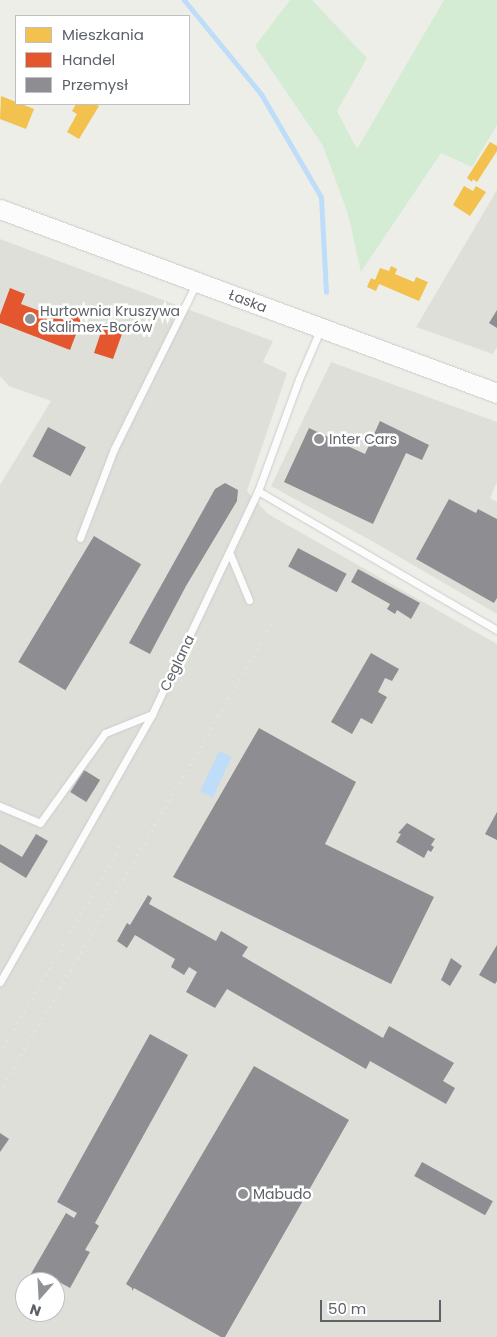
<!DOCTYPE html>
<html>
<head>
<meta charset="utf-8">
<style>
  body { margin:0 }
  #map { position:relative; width:497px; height:1337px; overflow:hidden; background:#eeeee9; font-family:Poppins,sans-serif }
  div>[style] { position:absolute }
  .industrial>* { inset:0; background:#dfdfda }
  .green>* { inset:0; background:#d5ecd4 }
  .water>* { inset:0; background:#beddf8; transform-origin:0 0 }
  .homes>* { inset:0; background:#f2c14e }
  .shops>* { inset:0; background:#e4572e }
  .industry>* { inset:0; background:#8d8d92; transform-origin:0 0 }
  .stream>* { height:5px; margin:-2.5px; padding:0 2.5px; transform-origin:2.5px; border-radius:2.5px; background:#beddf8 }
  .roads { filter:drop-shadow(0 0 1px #cbcccb) drop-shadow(0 0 1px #cbcccb) }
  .lane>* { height:7px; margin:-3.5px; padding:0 3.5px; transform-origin:3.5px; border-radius:3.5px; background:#fcfcfc }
  .secondary>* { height:19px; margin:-9.5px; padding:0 9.5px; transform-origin:9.5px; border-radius:9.5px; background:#fcfcfc }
  .rail>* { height:4px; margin-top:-2px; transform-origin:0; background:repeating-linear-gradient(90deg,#e4e5e4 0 1px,transparent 0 7px) }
  .dots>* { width:14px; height:14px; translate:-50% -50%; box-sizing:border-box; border:2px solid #fff; border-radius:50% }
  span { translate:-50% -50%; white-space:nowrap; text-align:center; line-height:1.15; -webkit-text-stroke:5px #fff; paint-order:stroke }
  .street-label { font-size:14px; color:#5d6268 }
  .poi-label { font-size:14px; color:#5d6268 }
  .left { translate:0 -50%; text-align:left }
  .legend { position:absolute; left:15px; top:15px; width:175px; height:90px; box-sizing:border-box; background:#fff; border:1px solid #bec0c3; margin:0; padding:6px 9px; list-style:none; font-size:15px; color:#5d6268 }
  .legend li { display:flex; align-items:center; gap:10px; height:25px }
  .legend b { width:25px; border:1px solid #bec0c3 }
  .north { position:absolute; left:15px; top:1272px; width:50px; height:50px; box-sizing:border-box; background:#fff; border:1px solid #bec0c3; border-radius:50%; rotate:199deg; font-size:14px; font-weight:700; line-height:20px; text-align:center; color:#5d6268 }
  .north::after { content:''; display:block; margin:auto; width:18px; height:22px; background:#909395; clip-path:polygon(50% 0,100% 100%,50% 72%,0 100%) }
  .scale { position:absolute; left:320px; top:1300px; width:121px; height:22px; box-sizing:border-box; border:2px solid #5d6268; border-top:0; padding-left:6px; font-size:15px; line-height:18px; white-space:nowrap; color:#5d6268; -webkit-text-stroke:4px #fff; paint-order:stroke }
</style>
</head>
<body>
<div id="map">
  <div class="industrial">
    <i style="clip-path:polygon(497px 190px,497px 347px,493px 354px,416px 327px)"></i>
    <i style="clip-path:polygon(evenodd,0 239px,273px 341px,263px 362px,287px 373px,247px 491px,268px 514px,497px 644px,497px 1337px,0 1337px,0 485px,51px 401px,9px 386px,0 376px,0 239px,25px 1282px,55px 1282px,55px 1312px,25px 1312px,25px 1282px)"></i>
    <i style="clip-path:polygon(331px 362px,497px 422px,497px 482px,490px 498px,497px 502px,497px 614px,372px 541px,271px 486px)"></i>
  </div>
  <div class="green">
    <i style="clip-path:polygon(290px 0,312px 0,367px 58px,337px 111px,357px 149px,444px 0,497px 0,497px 125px,472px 167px,441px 153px,361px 272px,348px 214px,323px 146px,255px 46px)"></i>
  </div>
  <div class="water">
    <i style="left:219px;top:751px;width:14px;height:45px;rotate:25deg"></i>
  </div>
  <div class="homes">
    <i style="clip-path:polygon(1px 96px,34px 109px,26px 129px,0 119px)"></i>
    <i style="clip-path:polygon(76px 104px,95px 104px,99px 106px,79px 139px,67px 132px,77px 114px,72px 111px)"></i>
    <i style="clip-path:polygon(490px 142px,497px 146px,497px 151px,477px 182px,473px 179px,472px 182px,467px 178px)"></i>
    <i style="clip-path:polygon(464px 186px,473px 191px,476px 186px,486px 192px,470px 216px,453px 205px)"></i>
    <i style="clip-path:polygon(391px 266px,397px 269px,395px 274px,414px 282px,416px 277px,428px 282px,419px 301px,379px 284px,376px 291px,367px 287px,371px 278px,375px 280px,380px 268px,389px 271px)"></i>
  </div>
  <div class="shops">
    <i style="clip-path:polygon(10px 288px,25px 294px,21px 304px,67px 321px,71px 311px,83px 316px,70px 350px,0 323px,0 315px)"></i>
    <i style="clip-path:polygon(104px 323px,120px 328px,122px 334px,113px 359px,94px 353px)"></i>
  </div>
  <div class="industry">
    <i style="clip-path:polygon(497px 310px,497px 328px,489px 323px)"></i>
    <i style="clip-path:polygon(380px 421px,429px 445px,422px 460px,406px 453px,373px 524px,284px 482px,309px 428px,365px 454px)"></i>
    <i style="left:48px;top:427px;width:43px;height:33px;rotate:28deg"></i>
    <i style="clip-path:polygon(225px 483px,238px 490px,237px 501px,186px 586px,150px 654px,129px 643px,215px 489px)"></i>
    <i style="clip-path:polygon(449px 499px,476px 513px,478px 509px,497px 519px,497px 598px,494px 603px,416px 559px)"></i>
    <i style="left:94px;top:536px;width:55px;height:147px;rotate:31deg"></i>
    <i style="left:298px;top:548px;width:55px;height:21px;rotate:28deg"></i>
    <i style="clip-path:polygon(358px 569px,420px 603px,411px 619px,397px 610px,395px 614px,387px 609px,390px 604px,351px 582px)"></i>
    <i style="clip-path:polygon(371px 653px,399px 669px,392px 681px,385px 678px,378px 692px,387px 697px,372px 724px,361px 718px,352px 734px,331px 722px)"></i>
    <i style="clip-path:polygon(259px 728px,356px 782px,325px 844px,434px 897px,391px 984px,173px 877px)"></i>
    <i style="left:84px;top:770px;width:19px;height:26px;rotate:32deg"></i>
    <i style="clip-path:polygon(497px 812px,497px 840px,485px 834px)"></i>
    <i style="clip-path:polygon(407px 823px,435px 839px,431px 845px,434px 847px,431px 852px,428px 850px,424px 858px,396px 842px,401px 834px,398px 833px)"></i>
    <i style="clip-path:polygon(36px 834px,48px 841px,26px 878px,0 862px,0 844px,22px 857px)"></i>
    <i style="clip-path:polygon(148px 895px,152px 898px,149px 904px,216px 941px,221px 931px,248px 947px,242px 956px,383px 1038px,389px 1026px,454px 1063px,443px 1081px,455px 1088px,446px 1104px,370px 1061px,366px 1069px,227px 989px,215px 1008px,186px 992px,197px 972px,189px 967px,184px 975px,171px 967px,175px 959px,135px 935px,127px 948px,117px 941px,127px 923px,130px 925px)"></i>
    <i style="clip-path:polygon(497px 945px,497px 981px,495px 984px,479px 975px)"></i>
    <i style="clip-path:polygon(451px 958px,462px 966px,450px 986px,441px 980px)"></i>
    <i style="clip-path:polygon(150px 1034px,188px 1055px,95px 1223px,99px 1226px,85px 1250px,90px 1252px,70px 1288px,43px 1273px,38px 1282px,33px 1282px,28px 1279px,66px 1213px,74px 1218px,77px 1213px,57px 1202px)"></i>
    <i style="clip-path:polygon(254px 1066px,349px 1120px,225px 1337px,221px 1337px,134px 1288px,132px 1291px,132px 1288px,126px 1284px)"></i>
    <i style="clip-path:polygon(0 1133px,9px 1139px,0 1152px)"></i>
    <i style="left:422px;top:1162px;width:81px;height:16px;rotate:29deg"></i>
  </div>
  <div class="stream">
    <i style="left:184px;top:0;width:122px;rotate:50.7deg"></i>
    <i style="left:261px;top:94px;width:119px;rotate:59.8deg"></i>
    <i style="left:321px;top:197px;width:95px;rotate:87deg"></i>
  </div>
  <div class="roads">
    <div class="lane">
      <i style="left:258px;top:491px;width:276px;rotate:30.2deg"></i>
      <i style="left:80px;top:538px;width:95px;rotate:-69.1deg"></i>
      <i style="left:114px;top:449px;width:186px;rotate:-63.6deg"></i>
      <i style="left:230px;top:554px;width:50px;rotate:67.6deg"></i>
      <i style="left:0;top:806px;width:43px;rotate:23deg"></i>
      <i style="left:40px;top:823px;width:111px;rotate:-54.2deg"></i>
      <i style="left:105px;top:733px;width:51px;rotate:-22deg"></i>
      <i style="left:0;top:982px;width:308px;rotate:-60.4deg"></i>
      <i style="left:152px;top:714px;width:247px;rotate:-64.6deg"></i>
      <i style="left:258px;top:491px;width:119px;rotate:-69.9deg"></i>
      <i style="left:299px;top:379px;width:56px;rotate:-66.7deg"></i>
    </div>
    <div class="secondary">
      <i style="left:0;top:209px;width:530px;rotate:20.32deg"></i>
    </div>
  </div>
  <div class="rail">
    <i style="left:0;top:1054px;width:245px;rotate:-59.9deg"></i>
    <i style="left:0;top:1092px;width:541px;rotate:-59.83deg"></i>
  </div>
  <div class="dots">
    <i style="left:30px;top:319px;background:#909395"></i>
    <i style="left:319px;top:439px;background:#909395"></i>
    <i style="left:243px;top:1194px;background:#909395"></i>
  </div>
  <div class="street-label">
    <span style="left:248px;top:301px;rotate:21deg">Łaska</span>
    <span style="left:177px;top:663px;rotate:-64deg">Ceglana</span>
  </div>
  <div class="poi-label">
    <span class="left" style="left:40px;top:319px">Hurtownia Kruszywa<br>Skalimex-Borów</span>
    <span class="left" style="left:329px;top:439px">Inter Cars</span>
    <span class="left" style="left:253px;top:1194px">Mabudo</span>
  </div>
  <ul class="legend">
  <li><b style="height:14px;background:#f2c14e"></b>Mieszkania</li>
  <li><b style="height:14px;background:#e4572e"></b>Handel</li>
  <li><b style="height:14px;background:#8d8d92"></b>Przemysł</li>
  </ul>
  <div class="north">N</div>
  <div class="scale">50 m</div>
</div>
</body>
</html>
